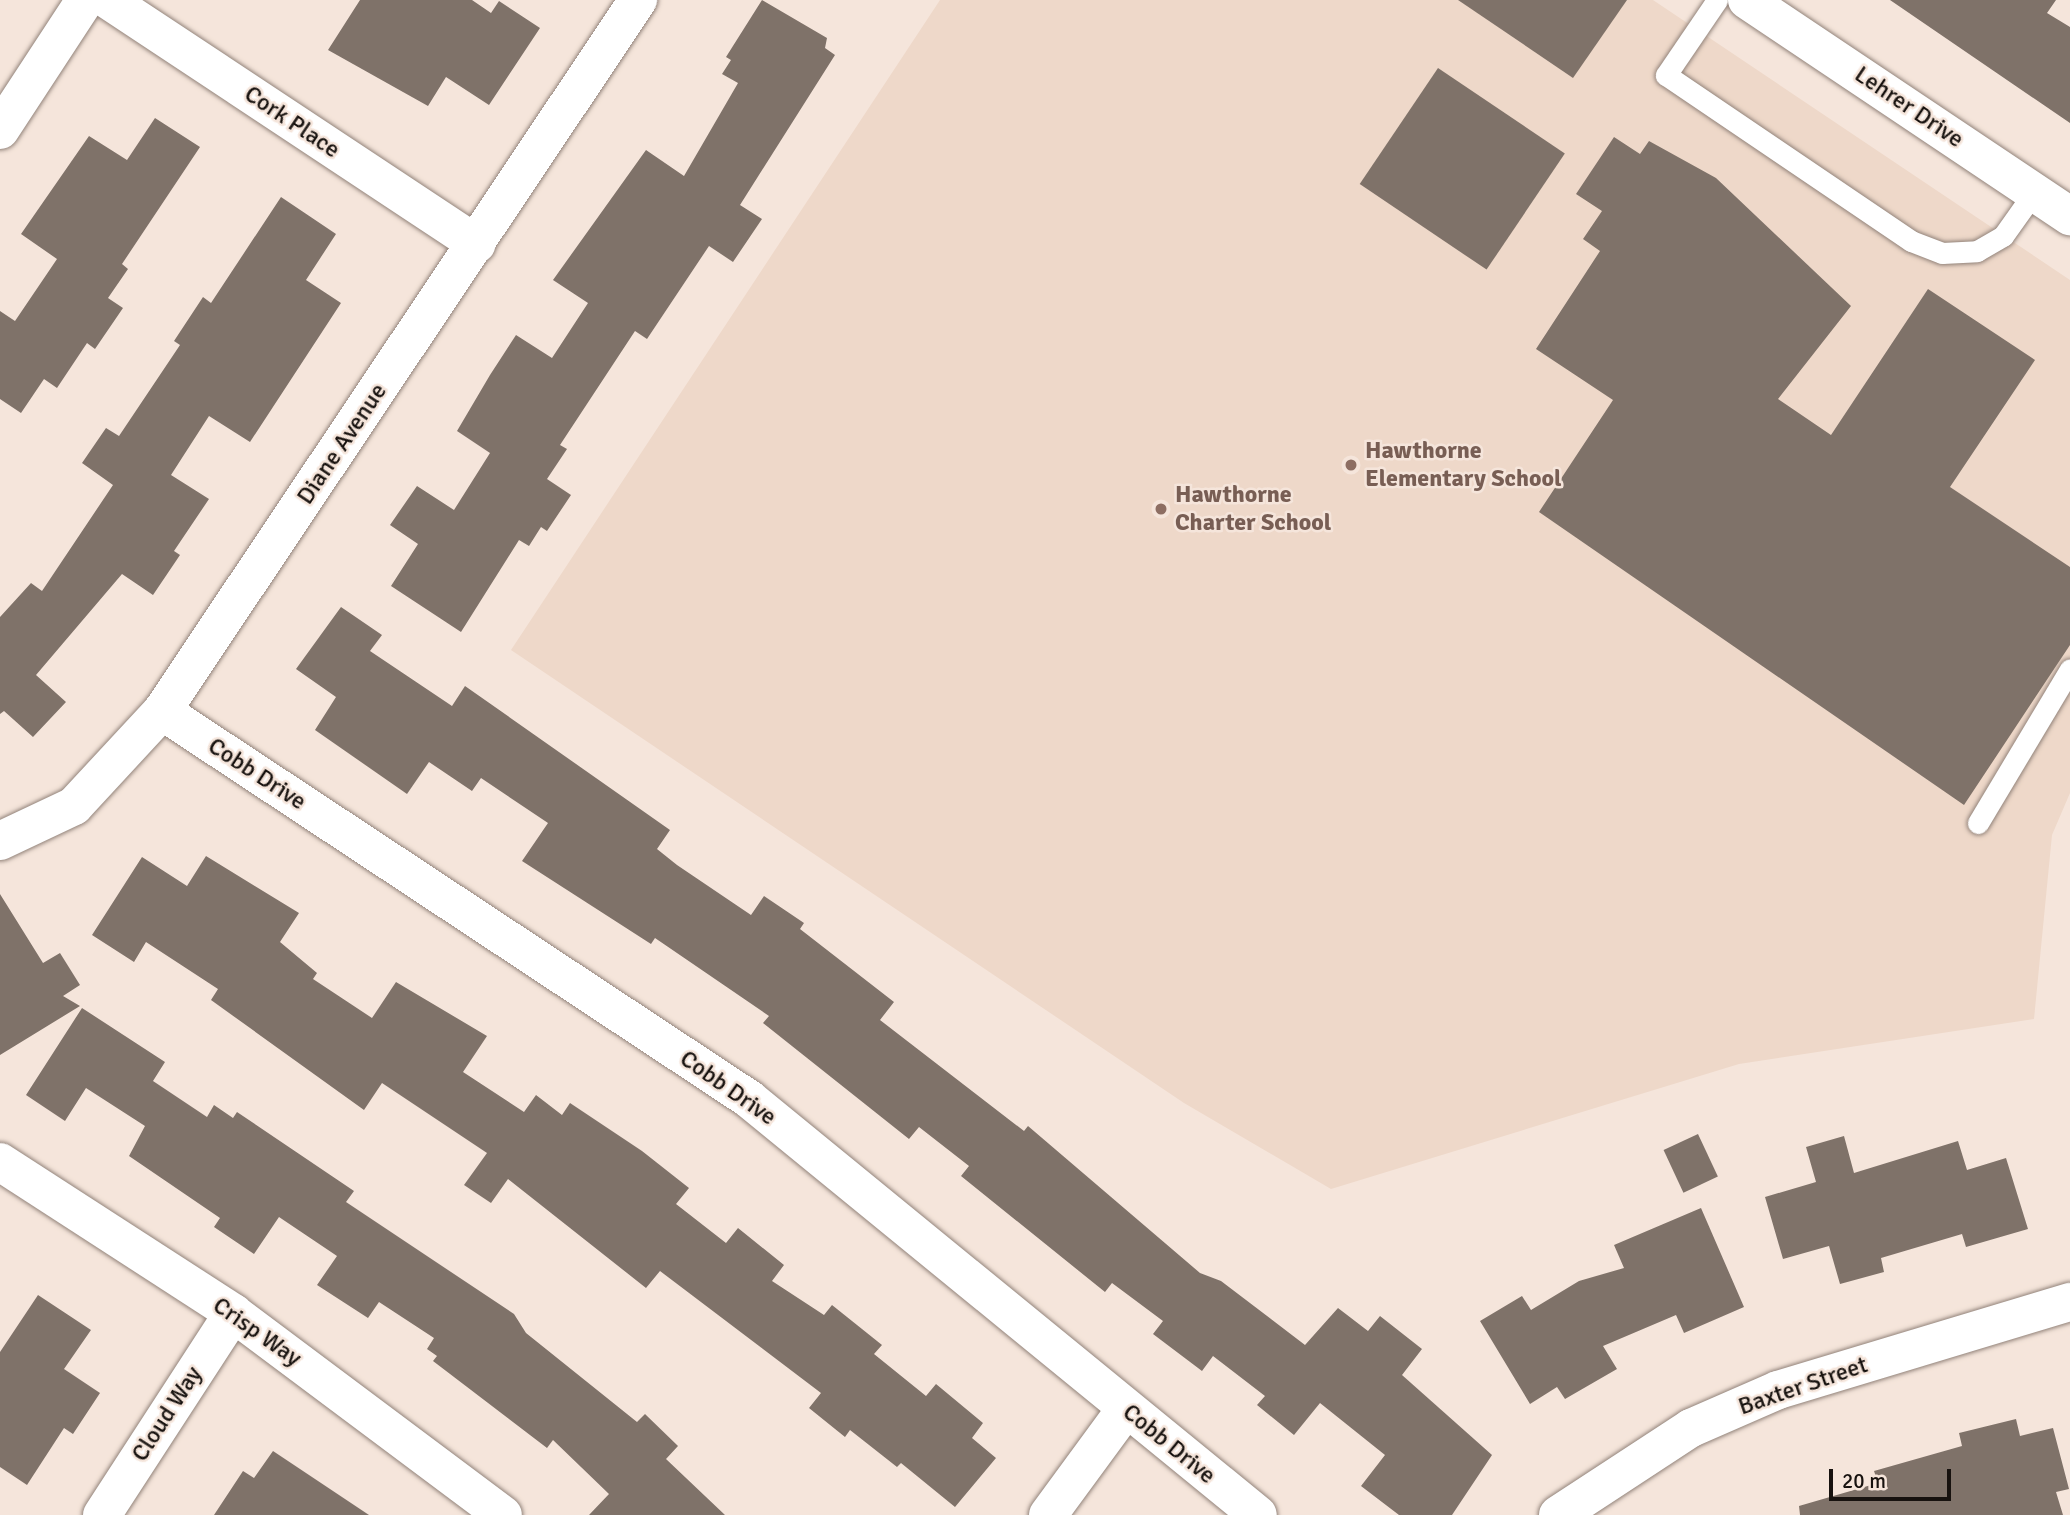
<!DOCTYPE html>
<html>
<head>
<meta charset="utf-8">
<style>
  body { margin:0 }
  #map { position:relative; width:2070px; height:1515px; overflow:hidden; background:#f5e5db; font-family:Signika,sans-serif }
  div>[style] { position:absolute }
  .built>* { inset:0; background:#eed8c9 }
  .building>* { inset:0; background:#7f7269; transform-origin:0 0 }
  .roads { filter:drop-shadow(0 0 2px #92837a) drop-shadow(0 0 2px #92837a) }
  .lane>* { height:21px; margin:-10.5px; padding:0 10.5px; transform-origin:10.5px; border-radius:10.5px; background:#fff }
  .street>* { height:38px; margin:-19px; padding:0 19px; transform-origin:19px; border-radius:19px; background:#fff }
  .secondary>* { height:38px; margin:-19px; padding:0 19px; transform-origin:19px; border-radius:19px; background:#fff }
  .dots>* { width:19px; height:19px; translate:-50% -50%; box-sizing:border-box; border:4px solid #f5e5db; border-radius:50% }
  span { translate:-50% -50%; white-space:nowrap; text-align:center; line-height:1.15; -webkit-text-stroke:5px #f5e5db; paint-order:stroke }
  .street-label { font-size:24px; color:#17120f }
  .education-label { font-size:24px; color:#785e54; font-weight:700 }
  .left { translate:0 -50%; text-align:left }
  .scale { position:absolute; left:1829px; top:1469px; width:122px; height:32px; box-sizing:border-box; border:4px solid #17120f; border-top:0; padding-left:9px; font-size:21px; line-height:24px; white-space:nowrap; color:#17120f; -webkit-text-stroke:5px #f5e5db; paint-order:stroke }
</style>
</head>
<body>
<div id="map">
  <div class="built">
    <i style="clip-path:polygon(940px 0,1653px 0,2070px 280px,2070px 793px,2052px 835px,2034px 1019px,1739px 1064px,1331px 1189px,1184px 1103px,511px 650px)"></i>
  </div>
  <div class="building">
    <i style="clip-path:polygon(360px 0,472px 0,491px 13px,499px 1px,540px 28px,489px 105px,446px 77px,428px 106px,328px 50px)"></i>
    <i style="clip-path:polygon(762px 0,827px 38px,825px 48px,835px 55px,740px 205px,762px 219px,733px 262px,709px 246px,647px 339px,635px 331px,560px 445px,567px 449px,547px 479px,571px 495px,547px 531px,541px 527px,529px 546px,519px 540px,461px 632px,391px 586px,418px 544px,390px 525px,417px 486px,454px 510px,490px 453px,457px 431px,490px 375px,516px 335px,552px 358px,588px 303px,553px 280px,646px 150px,684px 176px,738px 83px,722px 74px,731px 60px,726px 57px)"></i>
    <i style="clip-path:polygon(1458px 0,1627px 0,1573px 78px)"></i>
    <i style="clip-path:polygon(1890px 0,2056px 0,2047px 13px,2070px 27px,2070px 123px)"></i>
    <i style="left:1438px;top:68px;width:153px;height:140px;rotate:34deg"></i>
    <i style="clip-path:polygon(155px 118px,200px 147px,122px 264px,128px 269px,108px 298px,123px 308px,95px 349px,87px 343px,57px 388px,44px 379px,21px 413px,0 399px,0 311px,15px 321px,57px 259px,21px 234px,89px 136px,127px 160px)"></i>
    <i style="clip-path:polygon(1614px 137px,1640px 154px,1649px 141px,1716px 178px,1851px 306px,1778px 399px,1831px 435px,1928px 289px,2035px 360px,1950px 487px,2070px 567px,2070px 645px,1964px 805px,1539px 512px,1613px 400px,1536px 349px,1600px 251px,1583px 239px,1602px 211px,1576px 194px)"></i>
    <i style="clip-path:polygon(281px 197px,336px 234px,306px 280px,341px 303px,250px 442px,209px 416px,171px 475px,209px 499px,174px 551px,180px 555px,153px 595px,122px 574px,36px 675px,66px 702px,33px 737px,4px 711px,0 714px,0 617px,31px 583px,42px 591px,113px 485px,82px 463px,106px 428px,119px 436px,180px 345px,174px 341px,203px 297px,211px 303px)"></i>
    <i style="clip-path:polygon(341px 607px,382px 635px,370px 651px,452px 706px,465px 686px,670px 830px,657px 849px,677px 865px,751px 915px,764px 896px,804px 923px,800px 929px,894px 1002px,880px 1020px,1024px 1131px,1028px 1126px,1200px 1273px,1221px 1281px,1305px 1345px,1338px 1308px,1368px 1331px,1380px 1316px,1422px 1349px,1402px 1375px,1492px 1455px,1452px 1515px,1399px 1515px,1361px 1486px,1385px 1455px,1320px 1403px,1294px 1435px,1257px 1405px,1265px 1396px,1213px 1356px,1202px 1371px,1153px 1334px,1163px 1321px,1112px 1283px,1105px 1292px,961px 1176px,969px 1166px,919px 1127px,909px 1139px,763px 1023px,769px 1016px,655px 938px,651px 944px,522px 861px,548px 823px,481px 778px,472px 791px,429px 762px,407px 794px,315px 730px,336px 697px,296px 669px)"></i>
    <i style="clip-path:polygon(206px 856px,299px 913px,280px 942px,317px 973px,313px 979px,372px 1018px,396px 982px,487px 1036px,463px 1072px,524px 1112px,536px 1095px,562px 1115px,570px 1103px,642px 1151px,689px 1188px,676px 1204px,726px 1243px,738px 1228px,784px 1265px,772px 1281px,824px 1315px,832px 1305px,882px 1345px,874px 1354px,926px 1396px,936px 1384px,983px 1423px,972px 1438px,996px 1458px,955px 1507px,901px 1463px,897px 1467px,850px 1430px,845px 1437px,809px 1408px,821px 1393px,660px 1271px,646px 1288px,508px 1179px,491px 1203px,464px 1185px,487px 1153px,382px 1083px,364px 1110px,211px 1000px,218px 989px,146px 942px,134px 962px,92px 935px,142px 857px,187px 886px)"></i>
    <i style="clip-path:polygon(0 894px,43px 963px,60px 953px,80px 985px,63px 996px,80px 1006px,0 1055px)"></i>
    <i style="clip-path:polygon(82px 1008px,165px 1062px,153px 1081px,207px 1117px,214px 1105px,233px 1118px,237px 1112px,354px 1191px,346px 1202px,514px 1314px,526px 1333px,637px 1422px,645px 1414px,678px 1446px,666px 1459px,725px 1515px,589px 1515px,609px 1494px,553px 1440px,547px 1448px,433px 1361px,437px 1356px,427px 1349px,434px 1338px,379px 1302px,368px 1318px,317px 1285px,337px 1256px,279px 1217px,254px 1254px,214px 1227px,220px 1218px,129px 1156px,145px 1126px,86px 1088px,65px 1121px,26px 1095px)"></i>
    <i style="left:1698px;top:1134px;width:47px;height:38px;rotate:65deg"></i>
    <i style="clip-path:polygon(1844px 1136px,1854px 1173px,1958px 1141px,1967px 1170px,2006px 1158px,2028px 1229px,1966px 1247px,1962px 1234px,1881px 1258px,1884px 1272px,1840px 1284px,1829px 1246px,1783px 1259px,1765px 1197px,1816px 1182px,1806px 1147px)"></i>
    <i style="clip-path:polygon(1701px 1208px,1744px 1307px,1684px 1333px,1676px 1315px,1603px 1346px,1617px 1369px,1565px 1399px,1557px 1387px,1530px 1404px,1480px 1321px,1522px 1296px,1531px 1310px,1579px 1281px,1624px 1268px,1614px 1245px)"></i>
    <i style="clip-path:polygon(38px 1295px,91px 1330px,64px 1369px,100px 1393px,73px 1434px,64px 1428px,27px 1485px,0 1467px,0 1352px)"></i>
    <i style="clip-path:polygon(2016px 1419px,2020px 1436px,2053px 1428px,2069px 1489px,2056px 1492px,2063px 1515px,1800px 1515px,1799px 1506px,1878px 1483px,1874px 1471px,1962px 1446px,1959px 1433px)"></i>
    <i style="clip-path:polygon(273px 1451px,369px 1515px,214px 1515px,243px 1471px,254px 1478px)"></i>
  </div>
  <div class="roads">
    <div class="lane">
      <i style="left:1717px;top:0;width:91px;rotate:124.2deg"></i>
      <i style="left:1666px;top:75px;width:296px;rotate:34.1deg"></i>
      <i style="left:1911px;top:241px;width:33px;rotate:21deg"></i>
      <i style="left:1942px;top:253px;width:35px;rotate:-3deg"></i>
      <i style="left:1977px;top:251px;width:30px;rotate:-30deg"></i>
      <i style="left:2003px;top:236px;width:55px;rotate:-54.6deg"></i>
      <i style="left:1978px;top:823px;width:179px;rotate:-59.1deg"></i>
    </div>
    <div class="street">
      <i style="left:108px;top:0;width:442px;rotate:33.5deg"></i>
      <i style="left:0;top:130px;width:155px;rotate:-56.8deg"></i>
      <i style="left:162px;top:711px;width:704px;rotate:33.46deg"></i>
      <i style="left:749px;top:1099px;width:657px;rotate:39.26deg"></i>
      <i style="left:0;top:841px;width:82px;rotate:-25.3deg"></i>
      <i style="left:74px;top:806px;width:129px;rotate:-47.2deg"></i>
      <i style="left:162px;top:711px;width:856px;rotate:-56.2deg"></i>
      <i style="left:0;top:1162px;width:278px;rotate:32.9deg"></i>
      <i style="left:233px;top:1313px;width:337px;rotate:36.8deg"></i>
      <i style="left:102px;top:1515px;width:241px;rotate:-57deg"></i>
      <i style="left:1048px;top:1515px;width:132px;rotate:-53.7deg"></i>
      <i style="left:1558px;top:1515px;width:159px;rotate:-33.2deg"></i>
      <i style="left:1691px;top:1428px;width:95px;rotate:-23.6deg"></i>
      <i style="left:1778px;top:1390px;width:305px;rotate:-16.8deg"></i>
    </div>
    <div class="secondary">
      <i style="left:1747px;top:0;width:389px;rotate:33.8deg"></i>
    </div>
  </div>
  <div class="dots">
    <i style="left:1351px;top:465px;background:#8d6e63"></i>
    <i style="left:1161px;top:509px;background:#8d6e63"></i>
  </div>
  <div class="street-label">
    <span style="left:1909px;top:107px;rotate:34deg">Lehrer Drive</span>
    <span style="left:292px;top:122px;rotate:34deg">Cork Place</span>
    <span style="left:342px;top:444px;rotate:-56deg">Diane Avenue</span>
    <span style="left:257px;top:774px;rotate:33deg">Cobb Drive</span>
    <span style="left:728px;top:1088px;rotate:35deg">Cobb Drive</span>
    <span style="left:257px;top:1332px;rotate:35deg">Crisp Way</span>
    <span style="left:1803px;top:1386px;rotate:-19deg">Baxter Street</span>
    <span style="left:167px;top:1414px;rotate:-57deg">Cloud Way</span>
    <span style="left:1169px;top:1444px;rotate:39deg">Cobb Drive</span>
  </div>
  <div class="education-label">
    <span class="left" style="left:1365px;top:465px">Hawthorne<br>Elementary School</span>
    <span class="left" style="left:1175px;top:509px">Hawthorne<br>Charter School</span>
  </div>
  <div class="scale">20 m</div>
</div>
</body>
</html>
